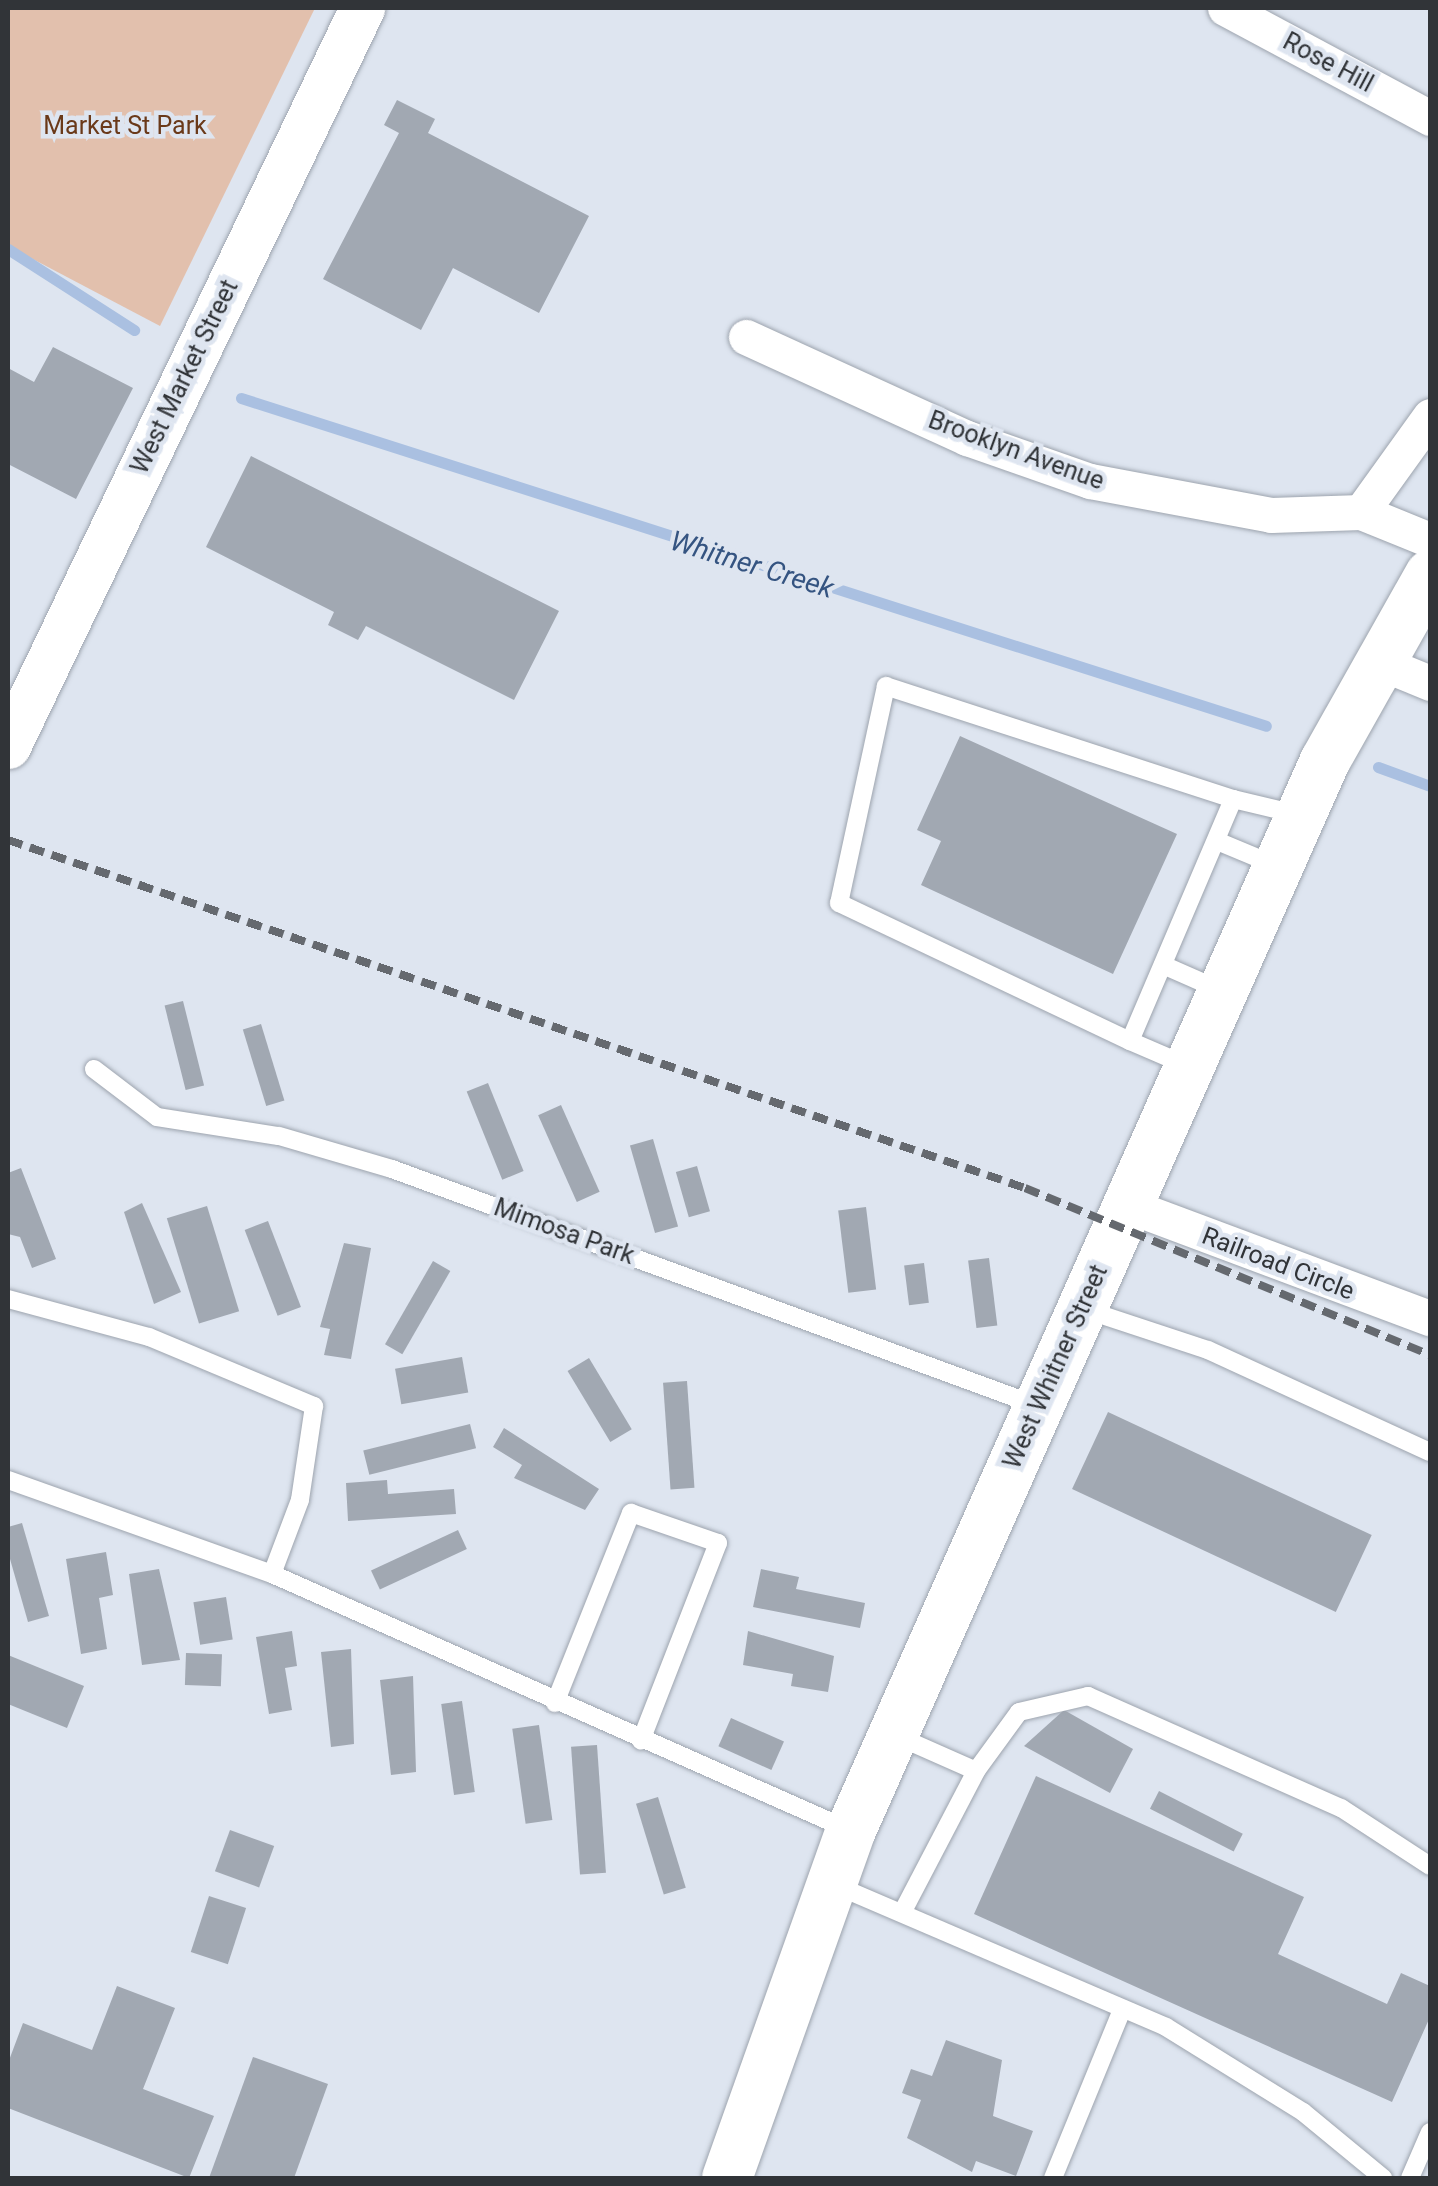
<!DOCTYPE html>
<html>
<head>
<meta charset="utf-8">
<style>
  body { margin:0 }
  #map { position:relative; width:1438px; height:2186px; overflow:hidden; background:#dee5f0; font-family:Roboto,sans-serif }
  div>[style] { position:absolute }
  .green>* { inset:0; background:#e2c0ad }
  .stream>* { height:11px; margin:-5.5px; padding:0 5.5px; transform-origin:5.5px; border-radius:5.5px; background:#aac0e1 }
  .building>* { inset:0; background:#a1a8b2; transform-origin:0 0 }
  .roads { filter:drop-shadow(0 0 2px #9da4ae) drop-shadow(0 0 2px #9da4ae) }
  .service>* { height:18px; margin:-9px; padding:0 9px; transform-origin:9px; border-radius:9px; background:#fff }
  .minor>* { height:35px; margin:-17.5px; padding:0 17.5px; transform-origin:17.5px; border-radius:17.5px; background:#fff }
  .tertiary>* { height:45px; margin:-22.5px; padding:0 22.5px; transform-origin:22.5px; border-radius:22.5px; background:#fff }
  .secondary>* { height:50px; margin:-25px; padding:0 25px; transform-origin:25px; border-radius:25px; background:#fff }
  .rail>* { height:8px; margin-top:-4px; transform-origin:0; background:repeating-linear-gradient(90deg,#65696f 0 15px,transparent 0 23px) }
  span { translate:-50% -50%; white-space:nowrap; text-align:center; line-height:1.15; -webkit-text-stroke:9px #dee5f0; paint-order:stroke }
  .street-label { font-size:25px; color:#313438 }
  .park-label { font-size:25px; color:#6a3919 }
  .water-label { font-size:28px; color:#355481; font-style:italic }
  .frame { position:absolute; inset:0; border:10px solid #313438; pointer-events:none }
</style>
</head>
<body>
<div id="map">
  <div class="green">
    <i style="clip-path:polygon(8px 8px,315px 8px,160px 326px,8px 246px)"></i>
  </div>
  <div class="stream">
    <i style="left:8px;top:249px;width:150px;rotate:32.7deg"></i>
    <i style="left:241px;top:398px;width:1076px;rotate:17.74deg"></i>
    <i style="left:1378px;top:767px;width:55px;rotate:20.1deg"></i>
  </div>
  <div class="building">
    <i style="clip-path:polygon(397px 100px,435px 119px,428px 133px,589px 216px,539px 313px,453px 268px,421px 330px,323px 279px,399px 133px,384px 125px)"></i>
    <i style="clip-path:polygon(53px 347px,133px 388px,76px 499px,8px 464px,8px 368px,34px 382px)"></i>
    <i style="clip-path:polygon(251px 456px,559px 611px,514px 700px,366px 626px,358px 640px,328px 625px,334px 612px,206px 547px)"></i>
    <i style="clip-path:polygon(960px 736px,1177px 834px,1113px 974px,921px 885px,941px 841px,917px 830px)"></i>
    <i style="left:183px;top:1001px;width:87px;height:19px;rotate:76deg"></i>
    <i style="left:261px;top:1024px;width:80px;height:19px;rotate:73deg"></i>
    <i style="left:488px;top:1083px;width:95px;height:23px;rotate:68deg"></i>
    <i style="left:561px;top:1105px;width:95px;height:25px;rotate:66deg"></i>
    <i style="left:653px;top:1139px;width:91px;height:24px;rotate:74deg"></i>
    <i style="left:697px;top:1166px;width:47px;height:22px;rotate:74deg"></i>
    <i style="clip-path:polygon(21px 1168px,56px 1259px,32px 1268px,20px 1237px,8px 1234px,8px 1173px)"></i>
    <i style="clip-path:polygon(142px 1203px,181px 1292px,154px 1304px,124px 1212px)"></i>
    <i style="left:207px;top:1206px;width:110px;height:42px;rotate:73deg"></i>
    <i style="left:866px;top:1207px;width:83px;height:28px;rotate:83deg"></i>
    <i style="left:268px;top:1221px;width:92px;height:25px;rotate:69deg"></i>
    <i style="clip-path:polygon(344px 1243px,371px 1248px,351px 1359px,324px 1355px,330px 1329px,320px 1327px)"></i>
    <i style="left:989px;top:1258px;width:68px;height:21px;rotate:83deg"></i>
    <i style="left:433px;top:1261px;width:20px;height:96px;rotate:30deg"></i>
    <i style="left:924px;top:1263px;width:40px;height:20px;rotate:83deg"></i>
    <i style="left:462px;top:1357px;width:36px;height:68px;rotate:80deg"></i>
    <i style="left:589px;top:1358px;width:83px;height:25px;rotate:59deg"></i>
    <i style="left:687px;top:1381px;width:107px;height:24px;rotate:86deg"></i>
    <i style="left:1108px;top:1412px;width:291px;height:85px;rotate:25deg"></i>
    <i style="left:470px;top:1424px;width:25px;height:110px;rotate:76deg"></i>
    <i style="clip-path:polygon(504px 1428px,599px 1489px,585px 1510px,514px 1478px,522px 1465px,493px 1447px)"></i>
    <i style="clip-path:polygon(387px 1480px,388px 1494px,454px 1489px,456px 1514px,348px 1521px,346px 1483px)"></i>
    <i style="clip-path:polygon(22px 1523px,49px 1616px,28px 1622px,8px 1552px,8px 1527px)"></i>
    <i style="left:458px;top:1530px;width:21px;height:96px;rotate:65deg"></i>
    <i style="clip-path:polygon(106px 1552px,113px 1595px,99px 1598px,107px 1649px,81px 1654px,66px 1559px)"></i>
    <i style="clip-path:polygon(159px 1569px,180px 1660px,142px 1665px,129px 1574px)"></i>
    <i style="clip-path:polygon(761px 1569px,799px 1577px,796px 1589px,865px 1603px,860px 1628px,753px 1607px)"></i>
    <i style="left:226px;top:1597px;width:43px;height:33px;rotate:81deg"></i>
    <i style="clip-path:polygon(292px 1631px,297px 1666px,285px 1668px,292px 1710px,269px 1714px,256px 1637px)"></i>
    <i style="clip-path:polygon(748px 1631px,834px 1656px,828px 1692px,791px 1686px,793px 1674px,743px 1665px)"></i>
    <i style="clip-path:polygon(351px 1649px,354px 1744px,331px 1747px,321px 1652px)"></i>
    <i style="left:186px;top:1653px;width:36px;height:32px;rotate:2deg"></i>
    <i style="clip-path:polygon(8px 1655px,84px 1686px,67px 1728px,8px 1704px)"></i>
    <i style="clip-path:polygon(413px 1676px,416px 1772px,391px 1775px,380px 1680px)"></i>
    <i style="left:462px;top:1701px;width:92px;height:21px;rotate:82deg"></i>
    <i style="clip-path:polygon(1064px 1710px,1133px 1749px,1110px 1793px,1024px 1746px)"></i>
    <i style="left:731px;top:1718px;width:58px;height:31px;rotate:24deg"></i>
    <i style="left:539px;top:1725px;width:96px;height:27px;rotate:82deg"></i>
    <i style="left:597px;top:1745px;width:128px;height:26px;rotate:86deg"></i>
    <i style="clip-path:polygon(1036px 1776px,1304px 1897px,1278px 1954px,1387px 2004px,1401px 1973px,1430px 1986px,1430px 2017px,1392px 2102px,974px 1914px)"></i>
    <i style="left:1159px;top:1791px;width:94px;height:20px;rotate:27deg"></i>
    <i style="left:658px;top:1797px;width:95px;height:23px;rotate:73deg"></i>
    <i style="left:230px;top:1830px;width:47px;height:44px;rotate:20deg"></i>
    <i style="left:209px;top:1896px;width:39px;height:59px;rotate:18deg"></i>
    <i style="clip-path:polygon(117px 1986px,175px 2008px,143px 2089px,214px 2116px,189px 2178px,8px 2108px,8px 2063px,23px 2023px,92px 2050px)"></i>
    <i style="clip-path:polygon(946px 2040px,1002px 2060px,993px 2116px,1033px 2131px,1016px 2176px,976px 2161px,972px 2172px,907px 2138px,921px 2100px,902px 2093px,911px 2069px,932px 2076px)"></i>
    <i style="clip-path:polygon(253px 2057px,328px 2084px,294px 2178px,209px 2178px)"></i>
  </div>
  <div class="roads">
    <div class="service">
      <i style="left:1233px;top:799px;width:69px;rotate:13.4deg"></i>
      <i style="left:1217px;top:841px;width:65px;rotate:22.6deg"></i>
      <i style="left:1163px;top:965px;width:64px;rotate:23.8deg"></i>
      <i style="left:1130px;top:1041px;width:263px;rotate:-66.9deg"></i>
      <i style="left:1233px;top:799px;width:365px;rotate:-162deg"></i>
      <i style="left:886px;top:686px;width:222px;rotate:102.2deg"></i>
      <i style="left:839px;top:903px;width:322px;rotate:25.4deg"></i>
      <i style="left:1130px;top:1041px;width:63px;rotate:23.3deg"></i>
      <i style="left:94px;top:1069px;width:79px;rotate:37.3deg"></i>
      <i style="left:157px;top:1117px;width:123px;rotate:8.9deg"></i>
      <i style="left:279px;top:1136px;width:118px;rotate:16.3deg"></i>
      <i style="left:392px;top:1169px;width:688px;rotate:20.15deg"></i>
      <i style="left:8px;top:1299px;width:146px;rotate:15.1deg"></i>
      <i style="left:149px;top:1337px;width:179px;rotate:22.7deg"></i>
      <i style="left:314px;top:1406px;width:95px;rotate:98.5deg"></i>
      <i style="left:300px;top:1500px;width:79px;rotate:110.7deg"></i>
      <i style="left:272px;top:1574px;width:280px;rotate:-160.4deg"></i>
      <i style="left:1087px;top:1310px;width:127px;rotate:18.3deg"></i>
      <i style="left:1208px;top:1350px;width:244px;rotate:24.7deg"></i>
      <i style="left:272px;top:1574px;width:629px;rotate:23.92deg"></i>
      <i style="left:555px;top:1703px;width:205px;rotate:-68.2deg"></i>
      <i style="left:631px;top:1513px;width:92px;rotate:19deg"></i>
      <i style="left:718px;top:1543px;width:212px;rotate:111.3deg"></i>
      <i style="left:897px;top:1736px;width:86px;rotate:23.9deg"></i>
      <i style="left:976px;top:1771px;width:73px;rotate:-53.9deg"></i>
      <i style="left:1019px;top:1712px;width:71px;rotate:-13.1deg"></i>
      <i style="left:1088px;top:1696px;width:277px;rotate:23.9deg"></i>
      <i style="left:1341px;top:1808px;width:106px;rotate:33.1deg"></i>
      <i style="left:833px;top:1884px;width:362px;rotate:23.2deg"></i>
      <i style="left:1166px;top:2027px;width:161px;rotate:31.8deg"></i>
      <i style="left:1303px;top:2112px;width:104px;rotate:39.5deg"></i>
      <i style="left:904px;top:1909px;width:156px;rotate:-62.4deg"></i>
      <i style="left:1053px;top:2178px;width:182px;rotate:-67.7deg"></i>
      <i style="left:1410px;top:2178px;width:50px;rotate:-66.5deg"></i>
    </div>
    <div class="minor">
      <i style="left:1225px;top:8px;width:233px;rotate:28.2deg"></i>
      <i style="left:746px;top:337px;width:243px;rotate:24.6deg"></i>
      <i style="left:967px;top:438px;width:130px;rotate:19.3deg"></i>
      <i style="left:1090px;top:481px;width:184px;rotate:10.6deg"></i>
      <i style="left:1271px;top:515px;width:90px;rotate:-1.9deg"></i>
      <i style="left:1430px;top:416px;width:118px;rotate:125.7deg"></i>
      <i style="left:1361px;top:512px;width:74px;rotate:22.1deg"></i>
      <i style="left:1379px;top:662px;width:55px;rotate:22.4deg"></i>
      <i style="left:1127px;top:1205px;width:323px;rotate:20.5deg"></i>
    </div>
    <div class="tertiary">
      <i style="left:8px;top:746px;width:819px;rotate:-64.37deg"></i>
    </div>
    <div class="secondary">
      <i style="left:727px;top:2178px;width:369px;rotate:-70.4deg"></i>
      <i style="left:851px;top:1830px;width:1169px;rotate:-66.09deg"></i>
      <i style="left:1325px;top:761px;width:214px;rotate:-60.6deg"></i>
    </div>
  </div>
  <div class="rail">
    <i style="left:8px;top:840px;width:1075px;rotate:18.89deg"></i>
    <i style="left:1025px;top:1188px;width:438px;rotate:22.4deg"></i>
  </div>
  <div class="street-label">
    <span style="left:1328px;top:63px;rotate:28deg">Rose Hill</span>
    <span style="left:185px;top:377px;rotate:-64deg">West Market Street</span>
    <span style="left:1016px;top:451px;rotate:20deg">Brooklyn Avenue</span>
    <span style="left:564px;top:1232px;rotate:20deg">Mimosa Park</span>
    <span style="left:1278px;top:1264px;rotate:21deg">Railroad Circle</span>
    <span style="left:1056px;top:1367px;rotate:-66deg">West Whitner Street</span>
  </div>
  <div class="park-label">
    <span style="left:125px;top:126px">Market St Park</span>
  </div>
  <div class="water-label">
    <span style="left:752px;top:565px;rotate:17deg">Whitner Creek</span>
  </div>
  <div class="frame"></div>
</div>
</body>
</html>
